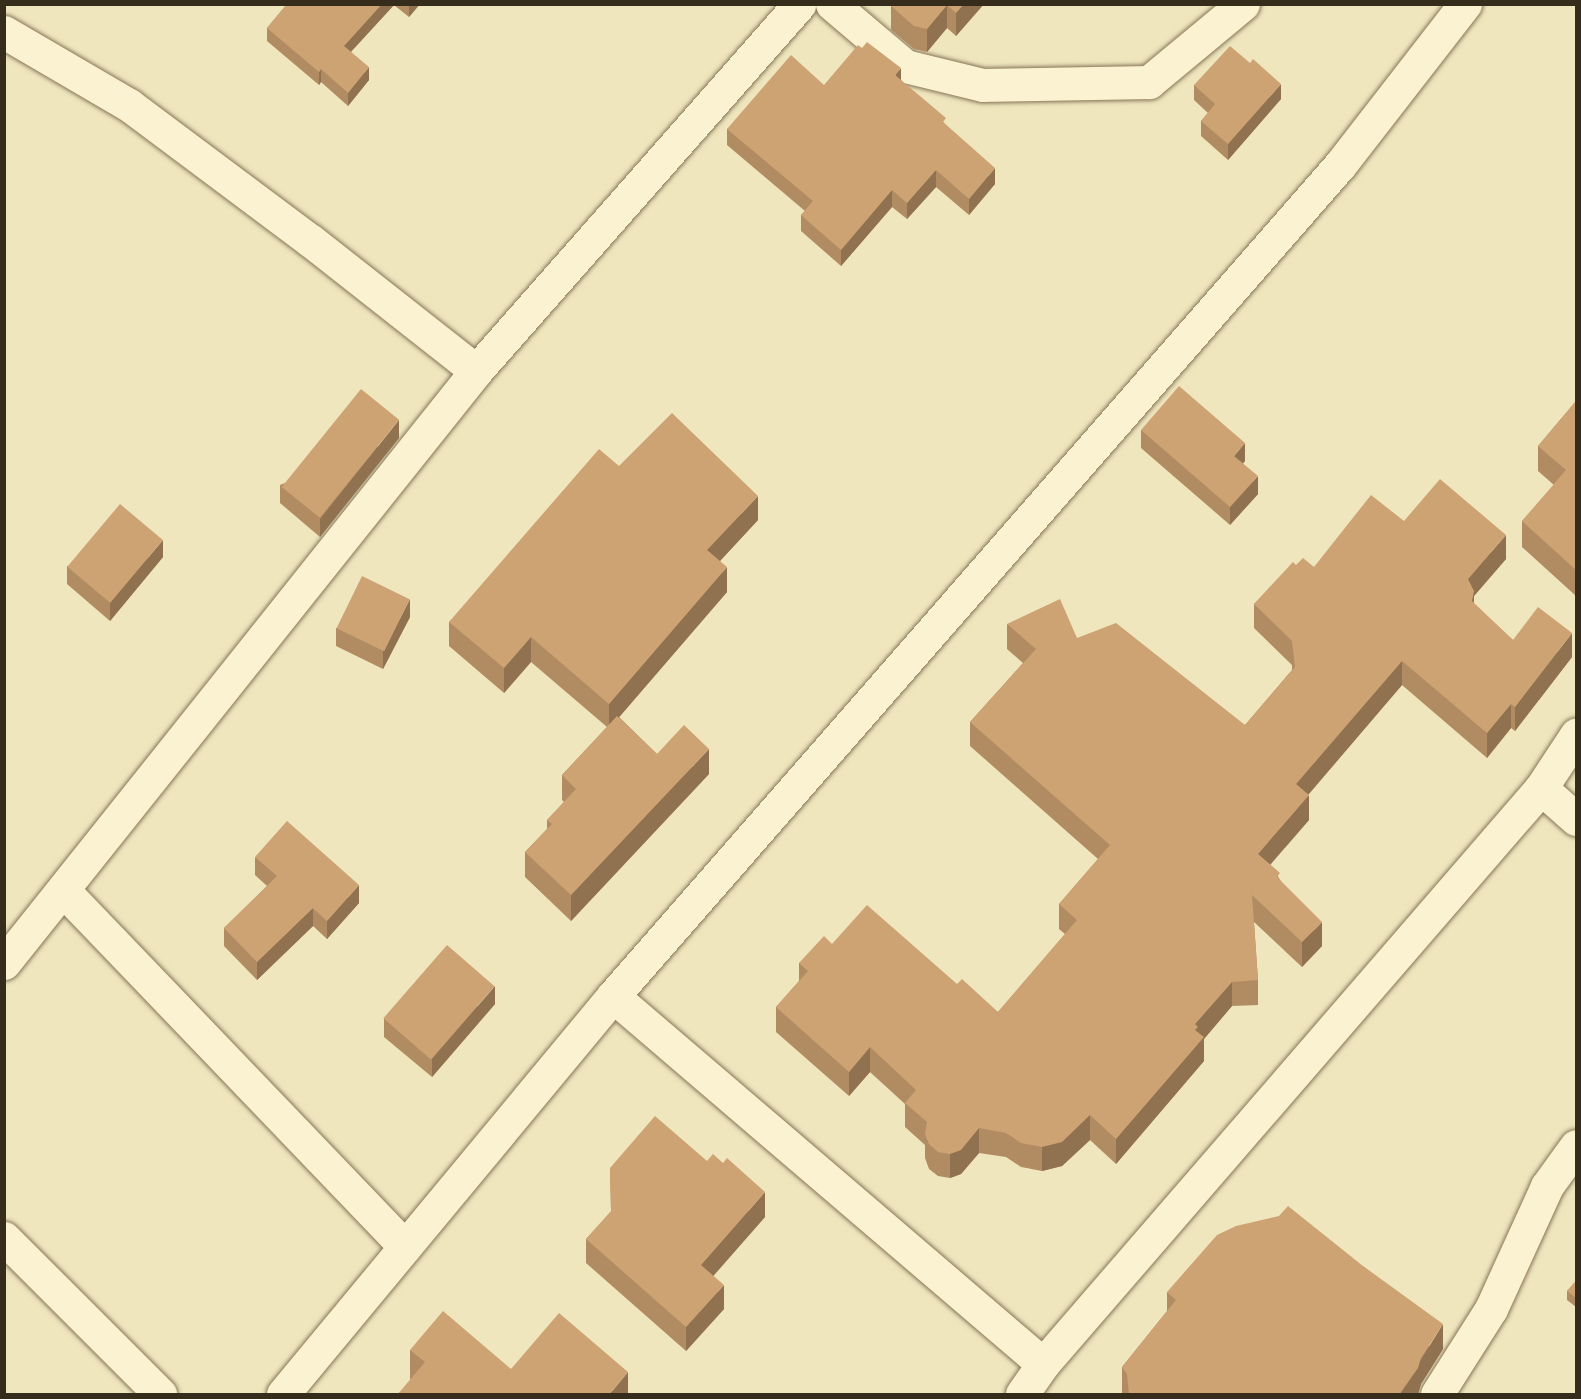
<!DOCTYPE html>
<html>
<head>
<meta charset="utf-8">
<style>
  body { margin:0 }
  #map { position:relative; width:1581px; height:1399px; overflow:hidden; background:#efe6be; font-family:"IBM Plex Serif",serif }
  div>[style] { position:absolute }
  .roads { filter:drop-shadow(0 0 2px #877657) drop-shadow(0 0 2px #877657) }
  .minor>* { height:33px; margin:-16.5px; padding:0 16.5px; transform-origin:16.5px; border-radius:16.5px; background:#faf2d1 }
  .wall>* { inset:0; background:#b18c63 }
  .shaded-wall>* { inset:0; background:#907250 }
  .building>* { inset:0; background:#cea373; transform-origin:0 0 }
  span { translate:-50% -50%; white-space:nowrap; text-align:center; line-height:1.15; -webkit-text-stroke:4.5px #f6efce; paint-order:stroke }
  .frame { position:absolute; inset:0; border:6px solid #362c1c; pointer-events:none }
</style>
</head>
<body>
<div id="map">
  <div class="roads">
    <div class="minor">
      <i style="left:832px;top:4px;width:96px;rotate:40.3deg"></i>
      <i style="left:905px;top:66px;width:80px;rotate:13.7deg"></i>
      <i style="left:983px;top:85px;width:166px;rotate:-1deg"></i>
      <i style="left:1149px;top:82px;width:122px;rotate:-39.7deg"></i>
      <i style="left:4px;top:32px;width:145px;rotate:30.3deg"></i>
      <i style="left:129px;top:105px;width:227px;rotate:36.8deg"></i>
      <i style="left:311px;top:241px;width:210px;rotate:38.2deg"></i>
      <i style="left:1541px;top:788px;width:47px;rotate:41.5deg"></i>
      <i style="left:63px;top:890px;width:494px;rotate:46.2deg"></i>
      <i style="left:4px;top:963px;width:757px;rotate:-51.43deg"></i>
      <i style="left:476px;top:371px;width:489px;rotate:-48.6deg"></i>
      <i style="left:613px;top:996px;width:566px;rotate:40.56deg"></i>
      <i style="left:4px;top:1238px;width:221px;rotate:45deg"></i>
      <i style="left:283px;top:1394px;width:517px;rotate:-50.34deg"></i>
      <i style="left:613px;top:996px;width:1104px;rotate:-48.82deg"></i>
      <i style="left:1340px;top:165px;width:204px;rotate:-52.2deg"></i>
      <i style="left:1022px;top:1394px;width:37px;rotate:-55deg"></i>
      <i style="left:1043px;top:1364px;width:761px;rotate:-49.15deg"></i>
      <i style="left:1541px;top:788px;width:64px;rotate:-56.6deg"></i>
      <i style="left:1437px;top:1394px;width:101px;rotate:-57.6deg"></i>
      <i style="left:1491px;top:1309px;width:135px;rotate:-65.5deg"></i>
      <i style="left:1547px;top:1186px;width:49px;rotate:-54.1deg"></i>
    </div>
  </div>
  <div class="wall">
    <i style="clip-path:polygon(287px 4px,420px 4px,409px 17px,394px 5px,351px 52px,369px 80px,348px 106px,321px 82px,319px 85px,267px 41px,267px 28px)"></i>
    <i style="clip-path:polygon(984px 4px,956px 36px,947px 28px,927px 52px,914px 49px,891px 30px,891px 6px)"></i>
    <i style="clip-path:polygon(901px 80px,946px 125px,995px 184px,969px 215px,936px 187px,907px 219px,892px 207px,841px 266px,801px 231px,801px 215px,805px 211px,727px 145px,727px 129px,824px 85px)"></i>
    <i style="clip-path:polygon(1194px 85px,1281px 99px,1228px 160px,1201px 136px,1201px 121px,1208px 113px,1194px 100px)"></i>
    <i style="clip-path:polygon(1576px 401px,1576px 596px,1522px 547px,1522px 521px,1554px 485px,1538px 471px,1538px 446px)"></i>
    <i style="clip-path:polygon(1141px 430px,1245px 461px,1243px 463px,1258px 494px,1230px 525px,1141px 448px)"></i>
    <i style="clip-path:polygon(399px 438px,320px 537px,280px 503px,280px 485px)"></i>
    <i style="clip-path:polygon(619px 466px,758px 520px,720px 561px,727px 592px,619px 717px,657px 754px,709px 774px,571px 921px,525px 877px,525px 852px,547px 829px,547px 820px,564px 802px,562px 800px,562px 775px,607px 727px,531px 662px,504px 693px,449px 646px,449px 622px)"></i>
    <i style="clip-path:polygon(1404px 521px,1506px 559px,1474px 596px,1474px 604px,1513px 640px,1572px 657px,1515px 731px,1511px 728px,1487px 758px,1402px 685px,1308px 795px,1309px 820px,1270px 864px,1322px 946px,1302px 967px,1254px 922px,1258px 980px,1258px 1005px,1232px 1006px,1204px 1039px,1204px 1061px,1116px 1164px,1090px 1140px,1062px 1166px,1042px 1171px,1021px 1167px,1006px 1157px,979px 1153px,961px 1174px,950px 1178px,938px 1176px,929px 1169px,925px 1158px,925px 1145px,905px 1127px,905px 1104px,870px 1072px,849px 1096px,776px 1032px,776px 1007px,799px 981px,799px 963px,832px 944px,957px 984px,998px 1012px,1065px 934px,1059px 929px,1059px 904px,1098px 859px,970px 746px,970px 722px,1023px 663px,1007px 649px,1007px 624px,1077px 638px,1245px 725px,1292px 670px,1292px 665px,1254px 628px,1254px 604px,1296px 565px,1314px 567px)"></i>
    <i style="clip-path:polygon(163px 557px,110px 621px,67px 584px,67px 566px)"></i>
    <i style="clip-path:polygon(410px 617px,383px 669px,336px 646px,336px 628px)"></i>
    <i style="clip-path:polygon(255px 857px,359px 903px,327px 939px,313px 926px,257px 980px,224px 946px,224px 928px,267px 886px,255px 875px)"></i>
    <i style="clip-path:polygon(495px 1004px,432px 1077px,384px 1037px,384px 1019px)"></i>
    <i style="clip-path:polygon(610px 1168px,765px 1217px,713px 1276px,724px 1309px,686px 1351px,586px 1263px,586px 1239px,611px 1212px)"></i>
    <i style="clip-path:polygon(1576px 1281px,1576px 1307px,1567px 1300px,1567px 1291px)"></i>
    <i style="clip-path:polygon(1167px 1292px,1443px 1349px,1421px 1384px,1418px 1395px,1123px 1395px,1122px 1393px,1122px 1367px,1167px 1311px)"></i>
    <i style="clip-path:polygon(410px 1350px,511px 1369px,628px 1395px,410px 1379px)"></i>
  </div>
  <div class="shaded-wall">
    <i style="clip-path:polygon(382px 4px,394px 5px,344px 59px,344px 46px)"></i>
    <i style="clip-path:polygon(409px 4px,420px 4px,409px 17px)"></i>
    <i style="clip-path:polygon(964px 4px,984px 4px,956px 36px,956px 13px)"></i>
    <i style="clip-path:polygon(947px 5px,947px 28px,927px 52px,927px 29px)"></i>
    <i style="clip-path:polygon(369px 67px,369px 80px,348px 106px,348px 93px)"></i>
    <i style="clip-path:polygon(901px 68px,901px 84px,895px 75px)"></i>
    <i style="clip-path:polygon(321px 69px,321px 82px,319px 85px,319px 72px)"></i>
    <i style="clip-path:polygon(1281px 84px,1281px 99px,1228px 160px,1228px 144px)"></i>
    <i style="clip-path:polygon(995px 168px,995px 184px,969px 215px,969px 199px)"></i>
    <i style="clip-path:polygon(936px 170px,936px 187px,907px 219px,907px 203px)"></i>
    <i style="clip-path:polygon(892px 190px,892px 207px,841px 266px,841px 250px)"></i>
    <i style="clip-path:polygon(399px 420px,399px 438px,320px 537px,320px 519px)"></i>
    <i style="clip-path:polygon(1245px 443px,1245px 461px,1234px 473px,1234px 456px)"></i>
    <i style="clip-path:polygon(1258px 476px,1258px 494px,1230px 525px,1230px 507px)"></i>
    <i style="clip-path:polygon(758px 496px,758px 520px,707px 575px,707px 550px)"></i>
    <i style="clip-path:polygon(1506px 535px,1506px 559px,1474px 596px,1474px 616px,1468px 579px)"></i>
    <i style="clip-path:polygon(163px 540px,163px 557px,110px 621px,110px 603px)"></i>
    <i style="clip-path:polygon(727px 567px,727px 592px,609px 729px,609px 704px)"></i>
    <i style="clip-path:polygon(410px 599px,410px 617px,383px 669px,383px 652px)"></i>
    <i style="clip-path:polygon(1572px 633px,1572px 657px,1515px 731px,1515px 707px)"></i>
    <i style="clip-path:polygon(531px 637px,531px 662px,504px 693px,504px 668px)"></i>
    <i style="clip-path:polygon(1402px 661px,1402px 685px,1296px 809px,1296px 784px)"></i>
    <i style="clip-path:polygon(1511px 704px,1511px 728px,1487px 758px,1487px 733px)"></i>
    <i style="clip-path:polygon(709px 749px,709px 774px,571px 921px,571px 895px)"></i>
    <i style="clip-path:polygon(1309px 795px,1309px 820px,1258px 879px,1258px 854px)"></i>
    <i style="clip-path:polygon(359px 885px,359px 903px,327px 939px,327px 921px)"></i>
    <i style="clip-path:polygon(313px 908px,313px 926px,257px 980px,257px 962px)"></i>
    <i style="clip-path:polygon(1322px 922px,1322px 946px,1302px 967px,1302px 942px)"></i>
    <i style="clip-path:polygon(1232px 982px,1232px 1006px,1204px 1039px,1204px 1061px,1116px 1164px,1116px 1139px,1195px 1024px)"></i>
    <i style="clip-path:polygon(495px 986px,495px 1004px,432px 1077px,432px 1059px)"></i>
    <i style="clip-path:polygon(870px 1047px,870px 1072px,849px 1096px,849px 1072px)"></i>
    <i style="clip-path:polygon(1090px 1115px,1090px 1140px,1062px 1166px,1042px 1171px,1042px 1147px)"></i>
    <i style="clip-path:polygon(979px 1128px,979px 1153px,961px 1174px,950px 1178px,950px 1154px)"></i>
    <i style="clip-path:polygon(765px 1192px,765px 1217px,701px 1290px,701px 1265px)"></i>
    <i style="clip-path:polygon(724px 1285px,724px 1309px,686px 1351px,686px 1327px)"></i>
    <i style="clip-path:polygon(1443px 1324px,1443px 1349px,1421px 1384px,1418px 1394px,1399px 1395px)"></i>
    <i style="clip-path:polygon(628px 1372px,628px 1395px,609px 1395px)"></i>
  </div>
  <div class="building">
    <i style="clip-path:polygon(287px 4px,382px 4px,344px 46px,369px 67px,348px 93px,321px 69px,319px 72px,267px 28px)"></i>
    <i style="clip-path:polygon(893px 4px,964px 4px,956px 13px,947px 5px,927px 29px,914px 26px,891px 6px)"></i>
    <i style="clip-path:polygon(867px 42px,901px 68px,895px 75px,946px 118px,943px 122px,995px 168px,969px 199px,936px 170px,907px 203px,892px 190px,841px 250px,801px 215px,813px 201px,727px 129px,791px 55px,824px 85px,858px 45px,862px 48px)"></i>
    <i style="clip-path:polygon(1230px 46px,1250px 63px,1253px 59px,1281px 84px,1228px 144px,1201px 121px,1215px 104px,1194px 85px)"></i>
    <i style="clip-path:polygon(1179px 386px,1245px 443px,1234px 456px,1258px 476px,1230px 507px,1141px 430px)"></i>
    <i style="left:361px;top:389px;width:49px;height:126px;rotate:39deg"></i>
    <i style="clip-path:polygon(1576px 401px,1576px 570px,1522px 521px,1566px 470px,1538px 446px)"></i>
    <i style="clip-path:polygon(672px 413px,758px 496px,707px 550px,727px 567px,609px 704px,531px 637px,504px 668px,449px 622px,599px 449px,619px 466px)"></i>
    <i style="clip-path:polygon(1440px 479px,1506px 535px,1468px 579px,1474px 591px,1472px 601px,1513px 640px,1538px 607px,1572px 633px,1515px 707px,1511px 704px,1487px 733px,1402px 661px,1296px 784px,1309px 795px,1258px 854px,1280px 873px,1277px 877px,1322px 922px,1302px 942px,1252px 895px,1258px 980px,1232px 982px,1195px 1024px,1198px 1027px,1195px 1030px,1204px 1037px,1116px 1139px,1090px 1115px,1062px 1142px,1042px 1147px,1021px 1143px,1006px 1133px,979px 1128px,961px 1150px,950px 1154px,938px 1152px,929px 1144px,925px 1134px,927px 1122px,905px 1103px,916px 1090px,870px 1047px,849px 1072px,776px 1007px,808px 971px,799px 963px,824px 936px,832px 944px,867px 905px,957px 984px,962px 979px,998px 1012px,1077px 920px,1059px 904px,1110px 845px,970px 722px,1036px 649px,1007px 624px,1060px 599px,1077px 638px,1116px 623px,1245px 725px,1295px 667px,1292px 641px,1254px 604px,1293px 562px,1296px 565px,1303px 558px,1314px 567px,1371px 495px,1404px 521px)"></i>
    <i style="left:120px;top:504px;width:56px;height:82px;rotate:40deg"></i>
    <i style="left:362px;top:576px;width:53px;height:58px;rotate:26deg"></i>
    <i style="clip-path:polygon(617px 716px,657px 754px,684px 725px,709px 749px,571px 895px,525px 852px,552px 824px,547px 820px,576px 789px,562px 775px)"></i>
    <i style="clip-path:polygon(287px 821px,359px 885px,327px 921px,313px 908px,257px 962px,224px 928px,277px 876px,255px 857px)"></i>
    <i style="left:447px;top:945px;width:63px;height:97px;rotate:41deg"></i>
    <i style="clip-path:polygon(655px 1116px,707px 1161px,713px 1154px,723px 1163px,727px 1158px,765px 1192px,701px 1265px,724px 1285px,686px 1327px,586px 1239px,611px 1211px,610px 1168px)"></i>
    <i style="clip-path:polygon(1288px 1206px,1363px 1266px,1443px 1324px,1421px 1358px,1418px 1368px,1399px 1395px,1129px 1395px,1127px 1374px,1122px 1367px,1176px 1300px,1167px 1292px,1217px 1235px,1236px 1226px,1279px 1216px)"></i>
    <i style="clip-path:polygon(1576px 1281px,1576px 1298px,1567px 1291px)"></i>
    <i style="clip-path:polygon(443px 1311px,511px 1369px,559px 1313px,628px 1372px,609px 1395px,397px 1395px,425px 1362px,410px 1350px)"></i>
  </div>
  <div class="frame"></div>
</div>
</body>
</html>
